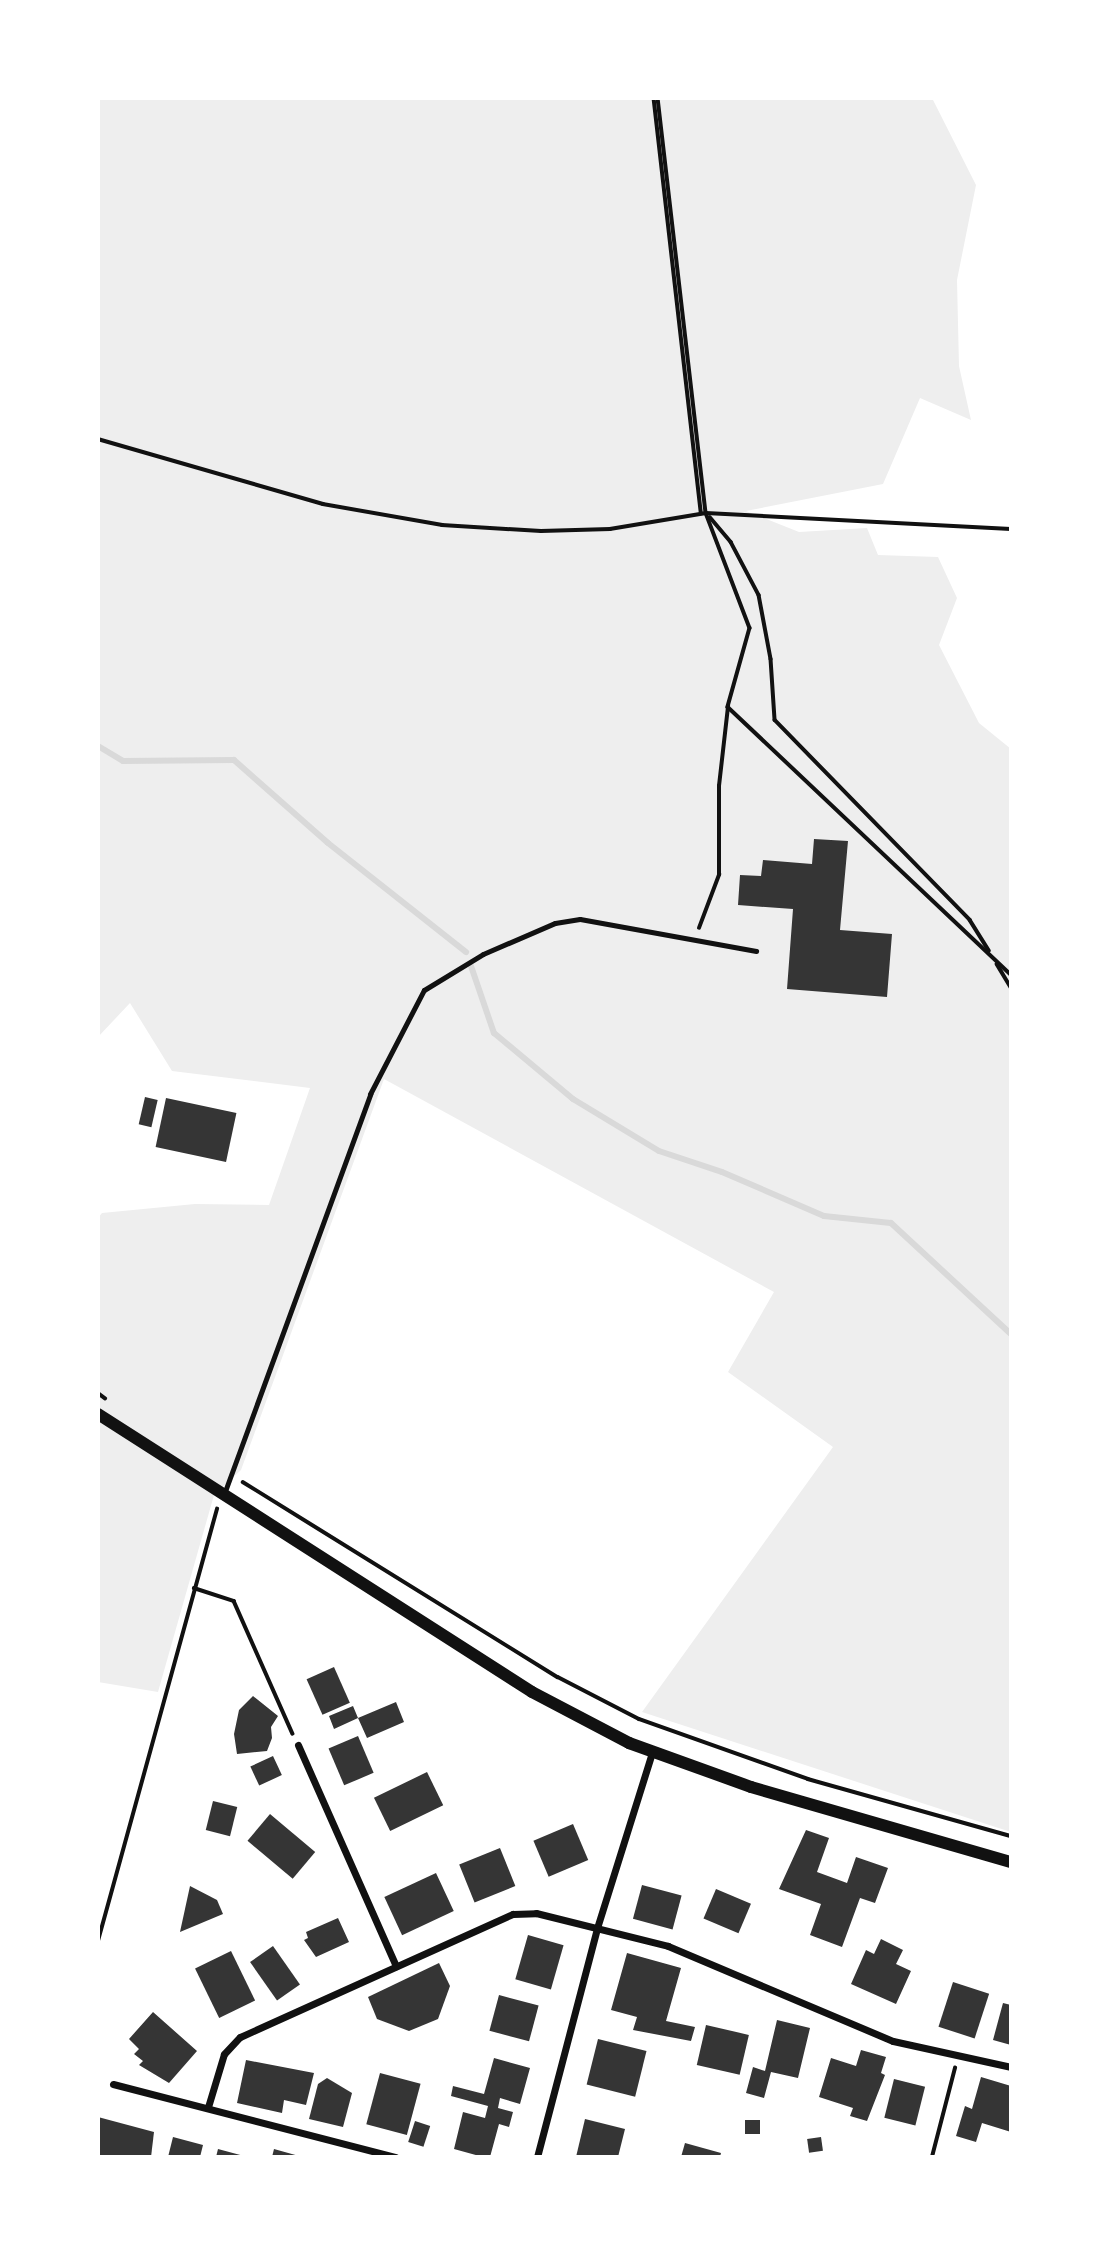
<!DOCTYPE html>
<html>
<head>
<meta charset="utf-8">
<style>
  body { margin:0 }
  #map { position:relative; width:1109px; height:2255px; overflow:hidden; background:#fff; font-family:"Titillium Web",sans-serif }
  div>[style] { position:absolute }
  .green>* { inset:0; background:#eee }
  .stream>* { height:6px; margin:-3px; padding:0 3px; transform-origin:3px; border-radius:3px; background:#d9d9d9 }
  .building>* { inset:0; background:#353535; transform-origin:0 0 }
  .path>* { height:3.5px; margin:-1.75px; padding:0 1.75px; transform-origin:1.75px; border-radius:1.75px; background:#111 }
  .service>* { height:5px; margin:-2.5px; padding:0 2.5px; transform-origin:2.5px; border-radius:2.5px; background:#111 }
  .minor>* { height:7px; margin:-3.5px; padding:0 3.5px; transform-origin:3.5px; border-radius:3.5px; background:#111 }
  .tertiary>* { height:12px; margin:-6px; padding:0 6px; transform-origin:6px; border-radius:6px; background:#111 }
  span { translate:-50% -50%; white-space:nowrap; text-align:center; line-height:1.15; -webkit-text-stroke:6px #fff; paint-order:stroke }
  .frame { position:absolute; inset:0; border:100px solid #fff; pointer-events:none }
</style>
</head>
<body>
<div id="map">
  <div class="green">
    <i style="clip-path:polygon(98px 98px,932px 98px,976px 185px,957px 280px,959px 366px,971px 420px,920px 398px,883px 484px,746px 511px,799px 532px,867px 528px,878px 555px,938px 557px,957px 598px,939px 645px,979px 723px,1011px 749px,1011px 1832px,642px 1712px,833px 1447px,728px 1372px,774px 1292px,384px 1079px,241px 1470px,214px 1495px,158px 1692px,98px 1682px,98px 1218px,102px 1213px,195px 1204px,269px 1205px,310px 1088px,172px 1071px,130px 1003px,98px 1037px)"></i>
  </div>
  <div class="stream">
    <i style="left:98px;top:746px;width:29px;rotate:31deg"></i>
    <i style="left:123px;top:761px;width:111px;rotate:-0.5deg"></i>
    <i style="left:234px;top:760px;width:125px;rotate:41.4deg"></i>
    <i style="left:328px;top:843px;width:176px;rotate:38.3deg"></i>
    <i style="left:471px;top:966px;width:71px;rotate:71.1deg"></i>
    <i style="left:494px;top:1033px;width:103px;rotate:39.9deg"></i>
    <i style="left:573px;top:1099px;width:100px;rotate:31.2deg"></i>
    <i style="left:659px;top:1151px;width:66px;rotate:18.4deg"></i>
    <i style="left:722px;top:1172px;width:111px;rotate:23.3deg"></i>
    <i style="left:824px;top:1216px;width:67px;rotate:6deg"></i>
    <i style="left:891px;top:1223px;width:163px;rotate:42.8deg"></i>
  </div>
  <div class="building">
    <i style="clip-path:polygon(814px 839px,848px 841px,840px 930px,892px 934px,887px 997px,787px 989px,793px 909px,738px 905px,740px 875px,761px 876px,763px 860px,812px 864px)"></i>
    <i style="left:145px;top:1097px;width:13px;height:28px;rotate:13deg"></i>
    <i style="left:166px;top:1098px;width:72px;height:50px;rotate:12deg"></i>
    <i style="left:334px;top:1667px;width:39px;height:30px;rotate:66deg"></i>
    <i style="clip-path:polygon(253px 1696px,278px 1716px,271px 1727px,272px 1738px,267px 1751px,237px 1754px,234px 1734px,239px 1710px)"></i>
    <i style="clip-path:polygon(396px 1702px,404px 1722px,367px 1738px,358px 1718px,334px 1729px,329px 1716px,353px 1706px,358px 1718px)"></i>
    <i style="left:358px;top:1736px;width:40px;height:32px;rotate:67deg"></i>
    <i style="left:273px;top:1756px;width:21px;height:25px;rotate:65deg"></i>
    <i style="left:427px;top:1772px;width:37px;height:59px;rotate:64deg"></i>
    <i style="left:213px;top:1801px;width:25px;height:30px;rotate:14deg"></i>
    <i style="left:270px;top:1814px;width:59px;height:35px;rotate:40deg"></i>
    <i style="left:573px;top:1824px;width:39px;height:43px;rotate:67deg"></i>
    <i style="clip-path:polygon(806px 1830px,829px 1838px,817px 1872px,847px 1883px,856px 1857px,888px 1868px,875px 1903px,860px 1898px,842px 1947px,810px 1935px,821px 1904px,779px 1889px)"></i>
    <i style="left:500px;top:1848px;width:41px;height:44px;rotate:68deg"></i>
    <i style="left:436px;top:1873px;width:42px;height:57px;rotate:65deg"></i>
    <i style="left:642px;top:1885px;width:41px;height:35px;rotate:15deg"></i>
    <i style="clip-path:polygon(190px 1886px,217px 1900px,223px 1914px,180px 1932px)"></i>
    <i style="left:716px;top:1889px;width:38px;height:32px;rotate:23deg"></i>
    <i style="clip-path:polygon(338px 1918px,349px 1942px,316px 1957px,304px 1940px,308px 1938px,306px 1932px)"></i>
    <i style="left:528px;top:1935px;width:37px;height:46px;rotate:16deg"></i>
    <i style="clip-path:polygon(881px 1939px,903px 1950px,896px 1964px,911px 1971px,896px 2004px,851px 1984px,866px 1950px,874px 1954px)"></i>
    <i style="left:273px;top:1946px;width:47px;height:28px;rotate:55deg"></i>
    <i style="left:231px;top:1951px;width:55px;height:40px;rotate:64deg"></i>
    <i style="clip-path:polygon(627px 1953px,681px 1968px,666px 2021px,695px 2027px,691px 2041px,633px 2030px,637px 2017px,611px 2010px)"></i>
    <i style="clip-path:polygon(439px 1963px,450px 1986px,438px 2019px,409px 2031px,377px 2019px,368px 1997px)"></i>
    <i style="left:953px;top:1982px;width:38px;height:47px;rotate:18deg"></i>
    <i style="left:499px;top:1995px;width:41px;height:37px;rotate:15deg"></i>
    <i style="clip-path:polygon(1003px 2003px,1011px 2005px,1011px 2045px,993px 2040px)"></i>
    <i style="clip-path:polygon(153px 2012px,197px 2051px,169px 2083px,139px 2065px,143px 2061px,134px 2054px,139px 2049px,129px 2039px)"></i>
    <i style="clip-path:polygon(777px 2020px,810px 2028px,798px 2078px,771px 2072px,764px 2098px,746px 2093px,753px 2067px,765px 2071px)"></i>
    <i style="left:706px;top:2025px;width:44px;height:41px;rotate:13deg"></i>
    <i style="left:598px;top:2039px;width:50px;height:47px;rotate:14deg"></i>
    <i style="clip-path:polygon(861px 2050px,886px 2057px,881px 2073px,885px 2075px,867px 2121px,850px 2116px,853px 2108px,819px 2097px,831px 2058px,856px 2066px)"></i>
    <i style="clip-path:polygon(494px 2058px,530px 2068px,520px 2104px,500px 2098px,498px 2108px,513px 2112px,509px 2127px,499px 2124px,490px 2157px,483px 2157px,454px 2149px,463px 2112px,485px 2118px,488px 2106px,451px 2096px,453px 2086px,484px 2094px)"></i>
    <i style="clip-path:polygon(246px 2060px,314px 2073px,306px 2105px,284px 2100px,282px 2113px,237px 2103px)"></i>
    <i style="left:380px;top:2073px;width:42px;height:53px;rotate:15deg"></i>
    <i style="clip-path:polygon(981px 2077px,1011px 2086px,1011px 2132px,982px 2123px,976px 2142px,956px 2136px,965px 2106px,972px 2109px)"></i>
    <i style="clip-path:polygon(327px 2078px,352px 2093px,343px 2127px,309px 2119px,318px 2084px)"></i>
    <i style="left:894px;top:2079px;width:32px;height:40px;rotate:14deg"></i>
    <i style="clip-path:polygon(98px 2117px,154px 2132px,151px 2157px,98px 2157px)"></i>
    <i style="clip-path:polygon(585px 2119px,625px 2129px,618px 2157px,576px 2157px)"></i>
    <i style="left:745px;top:2120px;width:15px;height:14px"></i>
    <i style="left:415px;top:2121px;width:16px;height:22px;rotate:18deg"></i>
    <i style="clip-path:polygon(173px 2137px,203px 2145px,200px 2157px,168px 2157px)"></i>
    <i style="left:821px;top:2137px;width:14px;height:14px;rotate:82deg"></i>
    <i style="clip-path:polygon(685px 2143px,721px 2153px,720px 2157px,681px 2157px)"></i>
    <i style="clip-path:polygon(218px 2149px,244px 2156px,244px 2157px,216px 2157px)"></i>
    <i style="clip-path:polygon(274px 2149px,299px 2156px,299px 2157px,272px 2157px)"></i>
  </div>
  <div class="path">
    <i style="left:654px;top:98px;width:418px;rotate:83.5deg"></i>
    <i style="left:658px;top:98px;width:418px;rotate:83.4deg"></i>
    <i style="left:706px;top:513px;width:123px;rotate:69.1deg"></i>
    <i style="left:750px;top:628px;width:82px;rotate:105.6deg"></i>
    <i style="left:728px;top:707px;width:390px;rotate:43.4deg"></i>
    <i style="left:98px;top:439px;width:234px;rotate:16.1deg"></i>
    <i style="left:323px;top:504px;width:121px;rotate:10deg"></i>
    <i style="left:442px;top:525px;width:99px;rotate:3.5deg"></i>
    <i style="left:541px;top:531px;width:69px;rotate:-1.7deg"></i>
    <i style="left:610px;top:529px;width:97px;rotate:-9.5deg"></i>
    <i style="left:706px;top:513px;width:305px;rotate:3deg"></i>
    <i style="left:710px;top:517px;width:33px;rotate:50deg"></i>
    <i style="left:731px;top:542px;width:60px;rotate:62.2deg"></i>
    <i style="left:759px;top:595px;width:65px;rotate:79.4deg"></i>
    <i style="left:771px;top:659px;width:61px;rotate:86.2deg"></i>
    <i style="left:775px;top:720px;width:279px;rotate:45.7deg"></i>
    <i style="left:970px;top:920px;width:36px;rotate:58deg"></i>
    <i style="left:699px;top:928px;width:57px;rotate:-69.3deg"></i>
    <i style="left:719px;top:875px;width:89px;rotate:-90deg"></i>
    <i style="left:719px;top:786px;width:80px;rotate:-83.5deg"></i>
    <i style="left:997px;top:964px;width:27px;rotate:59deg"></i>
    <i style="left:98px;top:1393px;width:9px;rotate:36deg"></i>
    <i style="left:243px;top:1482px;width:370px;rotate:31.8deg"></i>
    <i style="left:558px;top:1677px;width:91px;rotate:27.4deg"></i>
    <i style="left:639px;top:1719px;width:179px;rotate:19.5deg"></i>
    <i style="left:808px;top:1779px;width:211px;rotate:15.7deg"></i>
    <i style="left:194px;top:1588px;width:42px;rotate:18deg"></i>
    <i style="left:234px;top:1601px;width:145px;rotate:66.1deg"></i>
    <i style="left:98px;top:1941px;width:448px;rotate:-74.6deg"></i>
    <i style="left:932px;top:2157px;width:92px;rotate:-75.5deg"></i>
  </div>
  <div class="service">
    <i style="left:224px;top:1494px;width:426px;rotate:-69.9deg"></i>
    <i style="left:370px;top:1094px;width:117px;rotate:-62.6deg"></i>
    <i style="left:424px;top:990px;width:69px;rotate:-31.4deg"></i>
    <i style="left:483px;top:954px;width:78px;rotate:-23.3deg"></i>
    <i style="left:555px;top:923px;width:25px;rotate:-9deg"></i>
    <i style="left:580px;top:919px;width:179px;rotate:10.3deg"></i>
  </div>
  <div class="minor">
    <i style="left:298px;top:1745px;width:242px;rotate:66.1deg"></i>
    <i style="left:113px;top:2084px;width:292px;rotate:14.5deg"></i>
    <i style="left:208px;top:2107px;width:55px;rotate:-73.2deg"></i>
    <i style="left:224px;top:2054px;width:23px;rotate:-47deg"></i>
    <i style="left:240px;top:2037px;width:299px;rotate:-24.3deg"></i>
    <i style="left:513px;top:1914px;width:23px;rotate:-2deg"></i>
    <i style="left:536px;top:1913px;width:136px;rotate:14deg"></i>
    <i style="left:668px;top:1946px;width:244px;rotate:22.9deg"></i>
    <i style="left:893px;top:2041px;width:121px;rotate:12.4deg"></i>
    <i style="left:537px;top:2157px;width:237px;rotate:-75.3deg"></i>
    <i style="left:597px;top:1928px;width:183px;rotate:-72.6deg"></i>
  </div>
  <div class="tertiary">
    <i style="left:98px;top:1414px;width:515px;rotate:32.64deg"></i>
    <i style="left:532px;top:1692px;width:110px;rotate:27.7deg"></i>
    <i style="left:629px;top:1743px;width:130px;rotate:19.8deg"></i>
    <i style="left:751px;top:1787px;width:271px;rotate:16.1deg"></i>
  </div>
  <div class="frame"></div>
</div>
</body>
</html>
